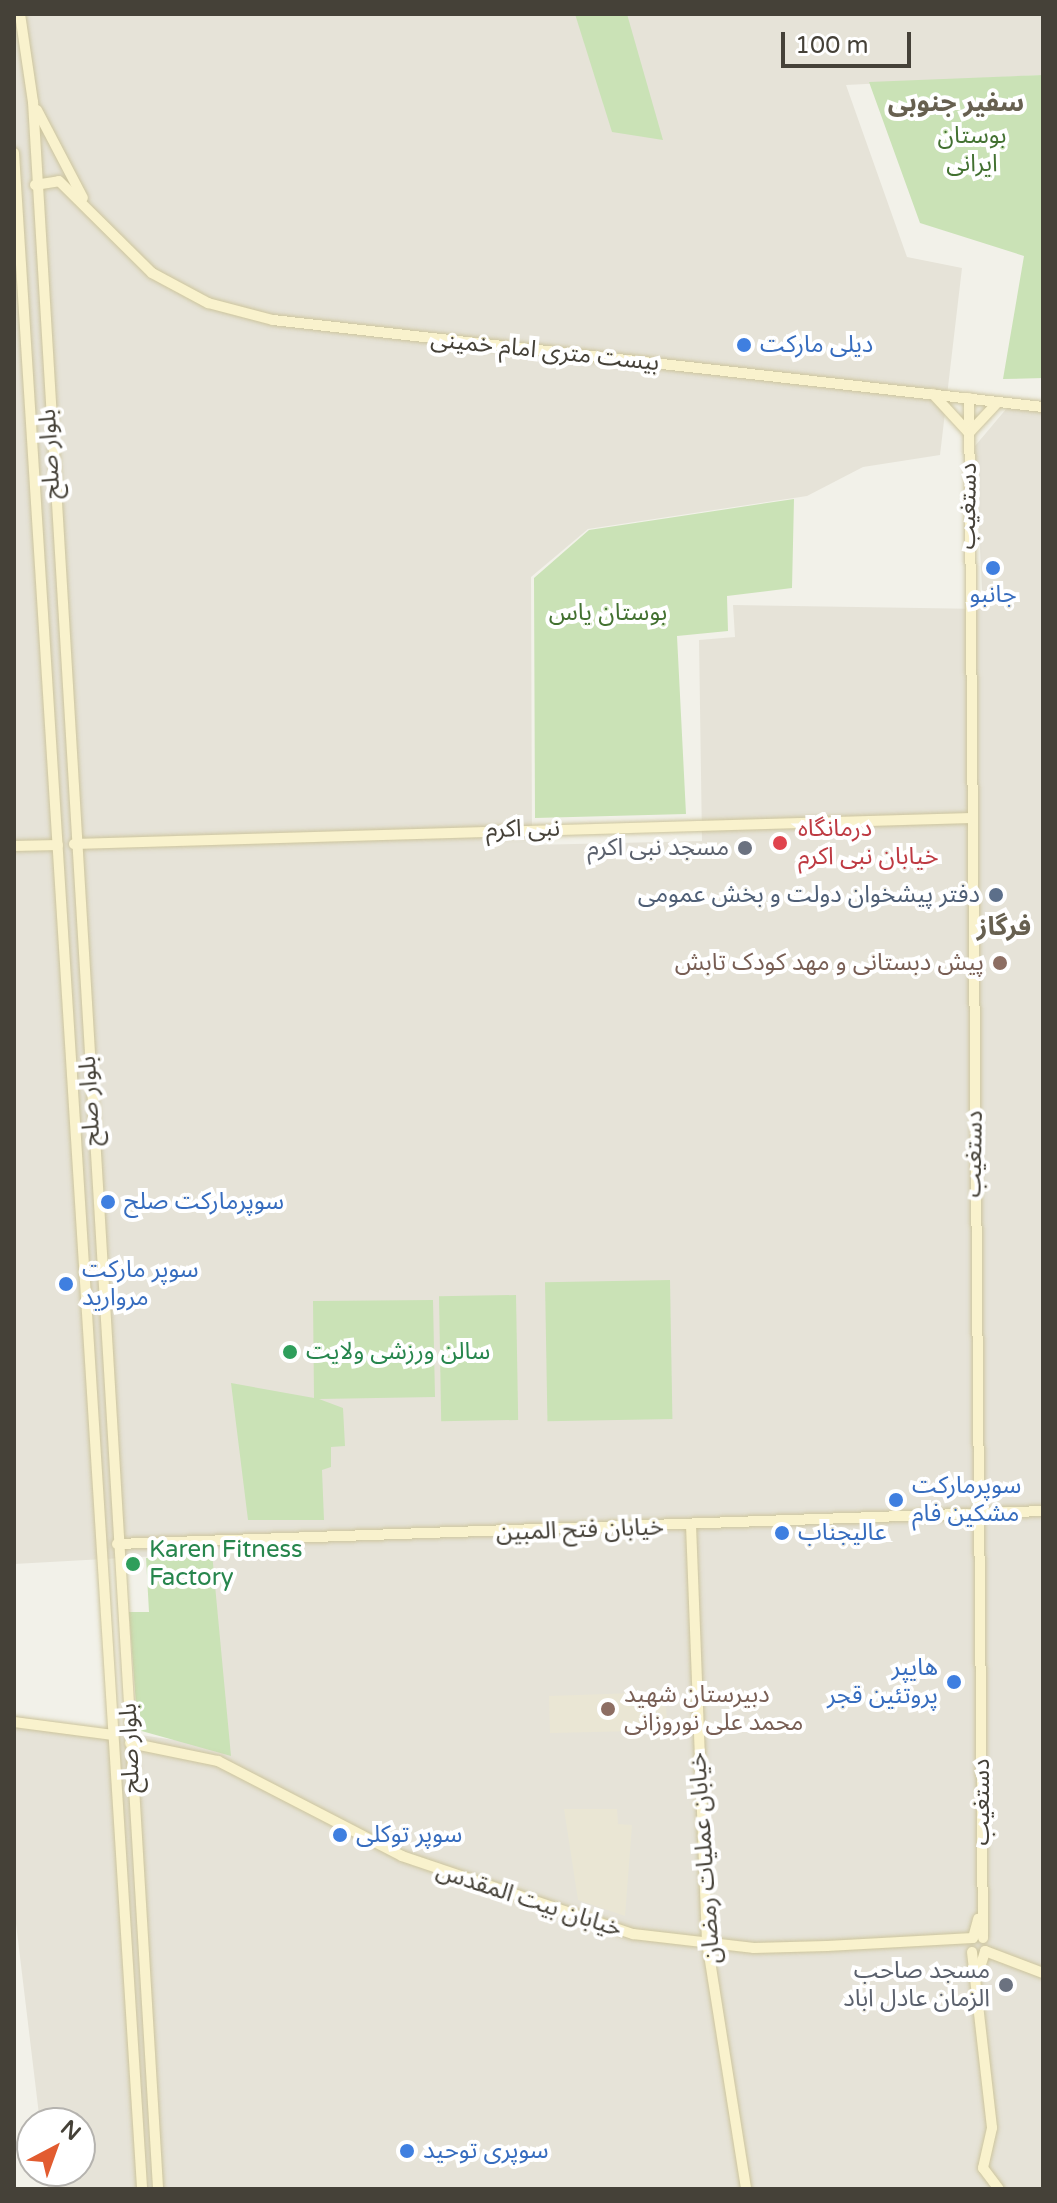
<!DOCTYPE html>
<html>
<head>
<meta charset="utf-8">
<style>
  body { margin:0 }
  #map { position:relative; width:1057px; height:2203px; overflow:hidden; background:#f2f1e9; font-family:"Varela Round","Noto Sans Arabic",sans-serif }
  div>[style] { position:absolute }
  .residential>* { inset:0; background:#e6e3d8 }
  .education>* { inset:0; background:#eae6d4 }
  .green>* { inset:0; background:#cae2b6; transform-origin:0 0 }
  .roads { filter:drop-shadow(0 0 2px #cdc59d) drop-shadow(0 0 2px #cdc59d) }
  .secondary>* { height:10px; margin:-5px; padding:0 5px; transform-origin:5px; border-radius:5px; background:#f9f2cd }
  .dots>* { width:22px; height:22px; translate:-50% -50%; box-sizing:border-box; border:4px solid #fff; border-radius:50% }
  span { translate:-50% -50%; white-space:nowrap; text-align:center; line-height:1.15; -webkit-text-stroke:8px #fff; paint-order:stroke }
  .park-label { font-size:24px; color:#437131 }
  .shop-label { font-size:24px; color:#366cbe }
  .left { translate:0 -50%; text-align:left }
  .right { translate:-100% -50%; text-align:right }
  .street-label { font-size:24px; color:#454138 }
  .health-label { font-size:24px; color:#be3a42 }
  .worship-label { font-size:24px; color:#5b616d }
  .service-label { font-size:24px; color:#4e5e75 }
  .education-label { font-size:24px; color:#785e54 }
  .leisure-label { font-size:24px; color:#27864d }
  .neighbourhood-label { font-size:26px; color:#676050; font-weight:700 }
  .frame { position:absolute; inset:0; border:16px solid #454138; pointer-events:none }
  .north { position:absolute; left:16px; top:2107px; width:80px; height:80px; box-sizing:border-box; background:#fff; border:2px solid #b5b3af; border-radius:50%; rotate:41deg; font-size:22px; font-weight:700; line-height:32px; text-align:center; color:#454138 }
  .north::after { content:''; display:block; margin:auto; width:28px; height:36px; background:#e25c30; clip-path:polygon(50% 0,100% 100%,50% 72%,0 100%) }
  .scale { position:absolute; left:781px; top:32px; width:130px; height:36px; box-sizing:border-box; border:4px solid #454138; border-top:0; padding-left:10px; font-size:24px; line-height:28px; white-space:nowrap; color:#454138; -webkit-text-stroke:6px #fff; paint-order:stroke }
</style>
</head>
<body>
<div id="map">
  <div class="residential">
    <i style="clip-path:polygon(14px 14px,1043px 14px,1043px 75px,846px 85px,907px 257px,962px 268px,940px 455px,863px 467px,807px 496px,588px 529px,531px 577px,532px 845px,702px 841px,699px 640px,735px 637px,733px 605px,983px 609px,975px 446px,1007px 408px,1043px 412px,1043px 2189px,48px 2189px,46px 2171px,80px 2171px,80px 2123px,40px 2123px,14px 1907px,14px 1716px,181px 1741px,212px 1553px,14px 1564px)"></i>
  </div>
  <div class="education">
    <i style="clip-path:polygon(665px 1692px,667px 1722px,681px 1723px,681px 1730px,550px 1733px,549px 1696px)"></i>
    <i style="clip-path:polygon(564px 1809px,617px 1809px,618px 1824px,632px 1825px,625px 1916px,578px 1900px)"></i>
  </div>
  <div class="green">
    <i style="clip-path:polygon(575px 14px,627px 14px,663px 140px,612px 132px)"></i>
    <i style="clip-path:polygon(1043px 75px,1043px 378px,1003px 379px,1024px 256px,920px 223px,869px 82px)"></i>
    <i style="clip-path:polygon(794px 499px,792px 588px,727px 596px,728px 631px,677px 636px,686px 814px,535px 818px,534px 578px,589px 530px)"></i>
    <i style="left:670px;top:1280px;width:139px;height:125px;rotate:89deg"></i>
    <i style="left:516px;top:1295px;width:125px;height:77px;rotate:89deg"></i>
    <i style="clip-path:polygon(433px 1300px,435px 1397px,319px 1399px,343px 1408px,345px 1446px,331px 1447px,331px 1467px,322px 1470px,324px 1520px,248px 1520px,231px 1383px,314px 1398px,313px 1301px)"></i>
    <i style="clip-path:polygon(212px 1553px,231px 1756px,138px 1730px,129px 1612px,149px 1612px,146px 1558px)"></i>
  </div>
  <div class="roads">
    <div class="secondary">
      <i style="left:20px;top:14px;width:89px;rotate:81.6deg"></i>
      <i style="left:33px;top:102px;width:2091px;rotate:86.57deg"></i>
      <i style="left:37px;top:110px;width:99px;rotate:62.4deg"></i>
      <i style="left:14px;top:153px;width:2040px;rotate:86.4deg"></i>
      <i style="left:35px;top:185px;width:24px;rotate:-9deg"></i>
      <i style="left:59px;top:181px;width:131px;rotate:44.7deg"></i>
      <i style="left:152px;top:273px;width:64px;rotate:28.2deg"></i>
      <i style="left:208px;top:303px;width:67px;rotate:14.7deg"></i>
      <i style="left:273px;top:320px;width:775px;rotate:6.45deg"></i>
      <i style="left:933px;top:394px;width:53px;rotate:47.3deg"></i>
      <i style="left:969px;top:398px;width:1540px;rotate:89.48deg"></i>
      <i style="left:969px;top:433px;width:42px;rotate:-46.9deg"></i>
      <i style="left:74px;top:844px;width:898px;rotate:-1.66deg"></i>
      <i style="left:14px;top:846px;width:44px;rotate:-1.3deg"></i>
      <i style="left:691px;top:1525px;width:417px;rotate:87.8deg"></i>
      <i style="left:707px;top:1942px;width:250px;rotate:81deg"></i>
      <i style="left:117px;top:1544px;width:927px;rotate:-2.04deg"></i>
      <i style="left:14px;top:1722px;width:100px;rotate:7.5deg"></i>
      <i style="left:130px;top:1743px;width:90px;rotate:11.6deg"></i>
      <i style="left:218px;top:1761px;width:207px;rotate:27.3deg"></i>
      <i style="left:402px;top:1856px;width:244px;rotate:18.7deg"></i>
      <i style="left:633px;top:1934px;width:122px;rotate:6.6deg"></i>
      <i style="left:754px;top:1948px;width:73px;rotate:-1.6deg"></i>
      <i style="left:827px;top:1946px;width:146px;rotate:-3.1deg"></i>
      <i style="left:973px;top:1938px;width:20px;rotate:-75deg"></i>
      <i style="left:972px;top:1952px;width:177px;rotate:83.5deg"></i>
      <i style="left:992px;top:2128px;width:41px;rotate:102.7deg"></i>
      <i style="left:983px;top:2168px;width:26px;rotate:53deg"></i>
      <i style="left:979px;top:1971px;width:21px;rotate:-73deg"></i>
      <i style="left:985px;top:1951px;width:62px;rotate:20.8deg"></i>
    </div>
  </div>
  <div class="dots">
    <i style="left:744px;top:345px;background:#3f7fe0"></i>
    <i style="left:993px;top:568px;background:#3f7fe0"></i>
    <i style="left:780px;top:843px;background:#e0444e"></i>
    <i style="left:745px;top:848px;background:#6b7280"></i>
    <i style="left:996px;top:895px;background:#5c6f8a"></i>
    <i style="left:1000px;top:963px;background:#8d6e63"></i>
    <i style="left:108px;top:1202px;background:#3f7fe0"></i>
    <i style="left:66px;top:1284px;background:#3f7fe0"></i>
    <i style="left:290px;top:1352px;background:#2e9e5b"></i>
    <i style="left:896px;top:1500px;background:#3f7fe0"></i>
    <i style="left:782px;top:1533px;background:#3f7fe0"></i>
    <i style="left:133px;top:1564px;background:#2e9e5b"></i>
    <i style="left:954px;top:1682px;background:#3f7fe0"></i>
    <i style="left:608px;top:1709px;background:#8d6e63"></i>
    <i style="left:340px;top:1835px;background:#3f7fe0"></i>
    <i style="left:1006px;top:1985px;background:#6b7280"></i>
    <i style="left:407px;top:2151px;background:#3f7fe0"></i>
  </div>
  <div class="park-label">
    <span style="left:972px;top:150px">بوستان<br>ایرانی</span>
    <span style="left:608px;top:613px">بوستان یاس</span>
  </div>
  <div class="shop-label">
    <span class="left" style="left:760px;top:345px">دیلی مارکت</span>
    <span style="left:993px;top:595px">جانبو</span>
    <span class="left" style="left:124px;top:1202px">سوپرمارکت صلح</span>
    <span class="left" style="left:82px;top:1284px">سوپر مارکت<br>مروارید</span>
    <span class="left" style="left:912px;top:1500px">سوپرمارکت<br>مشکین فام</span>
    <span class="left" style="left:798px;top:1533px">عالیجناب</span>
    <span class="right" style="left:938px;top:1682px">هایپر<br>پروتئین قجر</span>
    <span class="left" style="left:356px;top:1835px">سوپر توکلی</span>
    <span class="left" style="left:423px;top:2151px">سوپری توحید</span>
  </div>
  <div class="street-label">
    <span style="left:545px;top:351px;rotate:6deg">بیست متری امام خمینی</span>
    <span style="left:50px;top:454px;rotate:-93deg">بلوار صلح</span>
    <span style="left:968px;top:506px;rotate:-89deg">دستغیب</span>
    <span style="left:523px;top:829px;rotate:-1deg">نبی اکرم</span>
    <span style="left:90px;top:1101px;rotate:-93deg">بلوار صلح</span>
    <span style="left:974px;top:1154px;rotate:-89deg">دستغیب</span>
    <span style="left:580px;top:1530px;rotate:-2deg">خیابان فتح المبین</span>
    <span style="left:130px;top:1748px;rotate:-92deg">بلوار صلح</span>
    <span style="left:982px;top:1802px;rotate:-90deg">دستغیب</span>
    <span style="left:705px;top:1858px;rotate:-94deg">خیابان عملیات رمضان</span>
    <span style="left:529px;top:1900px;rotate:18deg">خیابان بیت المقدس</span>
  </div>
  <div class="health-label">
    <span class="left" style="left:798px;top:843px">درمانگاه<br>خیابان نبی اکرم</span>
  </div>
  <div class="worship-label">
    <span class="right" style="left:729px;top:848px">مسجد نبی اکرم</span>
    <span class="right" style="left:990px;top:1985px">مسجد صاحب<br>الزمان عادل اباد</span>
  </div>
  <div class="service-label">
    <span class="right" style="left:980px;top:895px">دفتر پیشخوان دولت و بخش عمومی</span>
  </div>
  <div class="education-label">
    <span class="right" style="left:984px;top:963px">پیش دبستانی و مهد کودک تابش</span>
    <span class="left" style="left:624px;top:1709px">دبیرستان شهید<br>محمد علی نوروزانی</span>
  </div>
  <div class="leisure-label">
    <span class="left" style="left:306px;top:1352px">سالن ورزشی ولایت</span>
    <span class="left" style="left:149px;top:1564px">Karen Fitness<br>Factory</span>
  </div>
  <div class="neighbourhood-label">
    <span style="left:956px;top:103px">سفیر جنوبی</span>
    <span style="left:1004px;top:927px">فرگاز</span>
  </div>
  <div class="frame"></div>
  <div class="north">N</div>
  <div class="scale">100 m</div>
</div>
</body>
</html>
